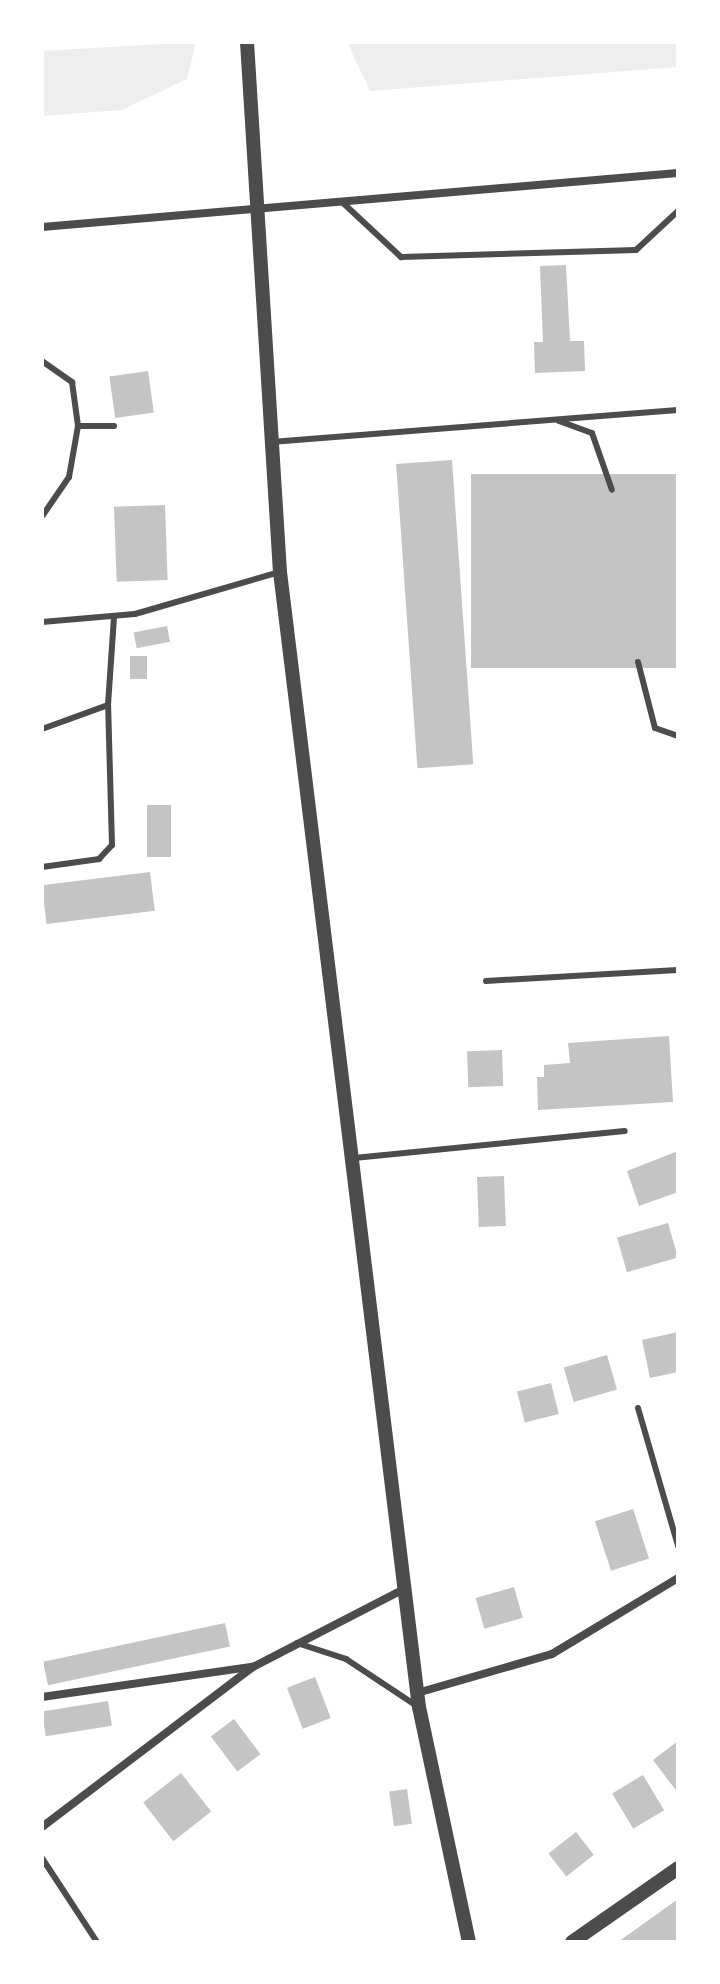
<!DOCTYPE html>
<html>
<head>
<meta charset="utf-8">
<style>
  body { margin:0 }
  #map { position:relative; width:720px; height:1984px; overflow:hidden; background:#fff; font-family:"Open Sans",sans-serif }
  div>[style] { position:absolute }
  .green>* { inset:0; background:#eee }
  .building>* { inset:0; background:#c4c4c4; transform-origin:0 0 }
  .service>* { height:6px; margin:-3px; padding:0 3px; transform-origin:3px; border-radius:3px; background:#4c4c4c }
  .minor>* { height:8px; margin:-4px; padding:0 4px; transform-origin:4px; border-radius:4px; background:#4c4c4c }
  .tertiary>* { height:14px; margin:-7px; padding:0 7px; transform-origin:7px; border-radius:7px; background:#4c4c4c }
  span { translate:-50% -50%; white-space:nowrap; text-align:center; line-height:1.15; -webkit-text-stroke:8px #fff; paint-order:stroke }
  .frame { position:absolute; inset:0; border:44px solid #fff; pointer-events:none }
</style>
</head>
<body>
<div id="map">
  <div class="green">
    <i style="clip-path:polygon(196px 42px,187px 79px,122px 110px,42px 116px,42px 51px)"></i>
    <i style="clip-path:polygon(347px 42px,678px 42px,678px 67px,370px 91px)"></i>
  </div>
  <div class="building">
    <i style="clip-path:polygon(566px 265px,570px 341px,584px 341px,585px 371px,535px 373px,534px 342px,543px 342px,540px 266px)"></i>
    <i style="left:148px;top:371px;width:42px;height:39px;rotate:82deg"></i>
    <i style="left:452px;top:460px;width:305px;height:56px;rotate:86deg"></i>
    <i style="left:678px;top:474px;width:194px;height:207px;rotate:90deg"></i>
    <i style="left:165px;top:505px;width:75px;height:51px;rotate:88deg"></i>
    <i style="left:167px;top:626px;width:16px;height:34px;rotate:79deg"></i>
    <i style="left:130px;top:656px;width:17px;height:23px"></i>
    <i style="left:147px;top:805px;width:24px;height:52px"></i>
    <i style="left:150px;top:872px;width:39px;height:109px;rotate:83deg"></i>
    <i style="clip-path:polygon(669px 1036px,673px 1102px,538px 1110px,537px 1077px,544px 1077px,544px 1065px,570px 1063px,568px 1043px)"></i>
    <i style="left:502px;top:1050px;width:36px;height:35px;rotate:88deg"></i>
    <i style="clip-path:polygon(678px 1151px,678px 1192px,639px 1206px,627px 1171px)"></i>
    <i style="left:504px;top:1176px;width:50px;height:27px;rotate:88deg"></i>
    <i style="left:668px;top:1223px;width:36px;height:53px;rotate:74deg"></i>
    <i style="clip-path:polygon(678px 1332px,678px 1372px,650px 1378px,642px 1340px)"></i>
    <i style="left:607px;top:1355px;width:36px;height:45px;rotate:74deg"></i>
    <i style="left:551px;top:1383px;width:32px;height:35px;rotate:76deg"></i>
    <i style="left:633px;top:1509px;width:52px;height:40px;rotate:72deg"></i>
    <i style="left:514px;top:1587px;width:32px;height:40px;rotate:74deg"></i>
    <i style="left:225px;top:1623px;width:24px;height:186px;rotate:78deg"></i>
    <i style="left:315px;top:1677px;width:44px;height:30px;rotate:69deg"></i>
    <i style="left:108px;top:1701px;width:25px;height:67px;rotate:81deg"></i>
    <i style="left:234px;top:1719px;width:44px;height:29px;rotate:53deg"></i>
    <i style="clip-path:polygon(678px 1741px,678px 1793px,653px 1760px)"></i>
    <i style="left:181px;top:1773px;width:49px;height:48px;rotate:52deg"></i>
    <i style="left:643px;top:1775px;width:41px;height:36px;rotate:59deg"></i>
    <i style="left:407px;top:1789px;width:35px;height:18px;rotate:82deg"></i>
    <i style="left:576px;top:1832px;width:29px;height:35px;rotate:52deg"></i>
    <i style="clip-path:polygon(678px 1899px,678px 1942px,618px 1942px)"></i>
  </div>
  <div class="service">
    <i style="left:342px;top:202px;width:81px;rotate:43deg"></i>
    <i style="left:401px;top:257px;width:235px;rotate:-1.7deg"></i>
    <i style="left:636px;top:250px;width:57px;rotate:-42.9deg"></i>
    <i style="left:42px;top:361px;width:37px;rotate:35deg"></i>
    <i style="left:72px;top:382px;width:44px;rotate:82.2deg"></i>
    <i style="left:78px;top:426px;width:52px;rotate:100deg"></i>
    <i style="left:69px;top:477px;width:46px;rotate:124.4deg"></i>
    <i style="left:559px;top:421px;width:35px;rotate:20deg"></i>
    <i style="left:592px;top:433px;width:60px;rotate:70.7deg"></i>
    <i style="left:78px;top:426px;width:36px"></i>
    <i style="left:271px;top:442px;width:408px;rotate:-4.5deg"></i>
    <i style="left:42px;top:622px;width:93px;rotate:-4.9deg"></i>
    <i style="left:135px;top:614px;width:151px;rotate:-16.2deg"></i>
    <i style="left:638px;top:662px;width:68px;rotate:75.6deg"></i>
    <i style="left:655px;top:728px;width:24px;rotate:19deg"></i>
    <i style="left:42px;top:729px;width:70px;rotate:-20deg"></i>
    <i style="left:42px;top:867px;width:58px;rotate:-8deg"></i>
    <i style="left:99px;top:859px;width:19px;rotate:-47deg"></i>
    <i style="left:112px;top:845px;width:140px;rotate:-91.6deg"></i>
    <i style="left:108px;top:705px;width:89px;rotate:-86.1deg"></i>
    <i style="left:486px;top:981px;width:192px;rotate:-3.3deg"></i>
    <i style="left:354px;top:1158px;width:272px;rotate:-5.7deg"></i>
    <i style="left:638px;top:1408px;width:144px;rotate:73.8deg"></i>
    <i style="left:297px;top:1643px;width:52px;rotate:18.1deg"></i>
    <i style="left:346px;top:1659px;width:85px;rotate:33.5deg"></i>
    <i style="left:42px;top:1858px;width:100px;rotate:56.8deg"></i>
  </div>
  <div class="minor">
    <i style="left:42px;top:227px;width:638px;rotate:-4.85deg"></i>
    <i style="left:417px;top:1693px;width:141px;rotate:-16.1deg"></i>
    <i style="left:552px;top:1654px;width:147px;rotate:-31.1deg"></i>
    <i style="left:42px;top:1697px;width:211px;rotate:-8.2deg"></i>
    <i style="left:42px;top:1827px;width:265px;rotate:-37.2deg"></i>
    <i style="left:253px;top:1667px;width:170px;rotate:-27.3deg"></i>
  </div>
  <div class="tertiary">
    <i style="left:247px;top:42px;width:531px;rotate:86.44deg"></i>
    <i style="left:280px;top:572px;width:1143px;rotate:83.02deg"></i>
    <i style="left:419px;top:1707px;width:240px;rotate:78deg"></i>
    <i style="left:572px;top:1942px;width:129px;rotate:-34.9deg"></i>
  </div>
  <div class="frame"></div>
</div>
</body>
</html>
